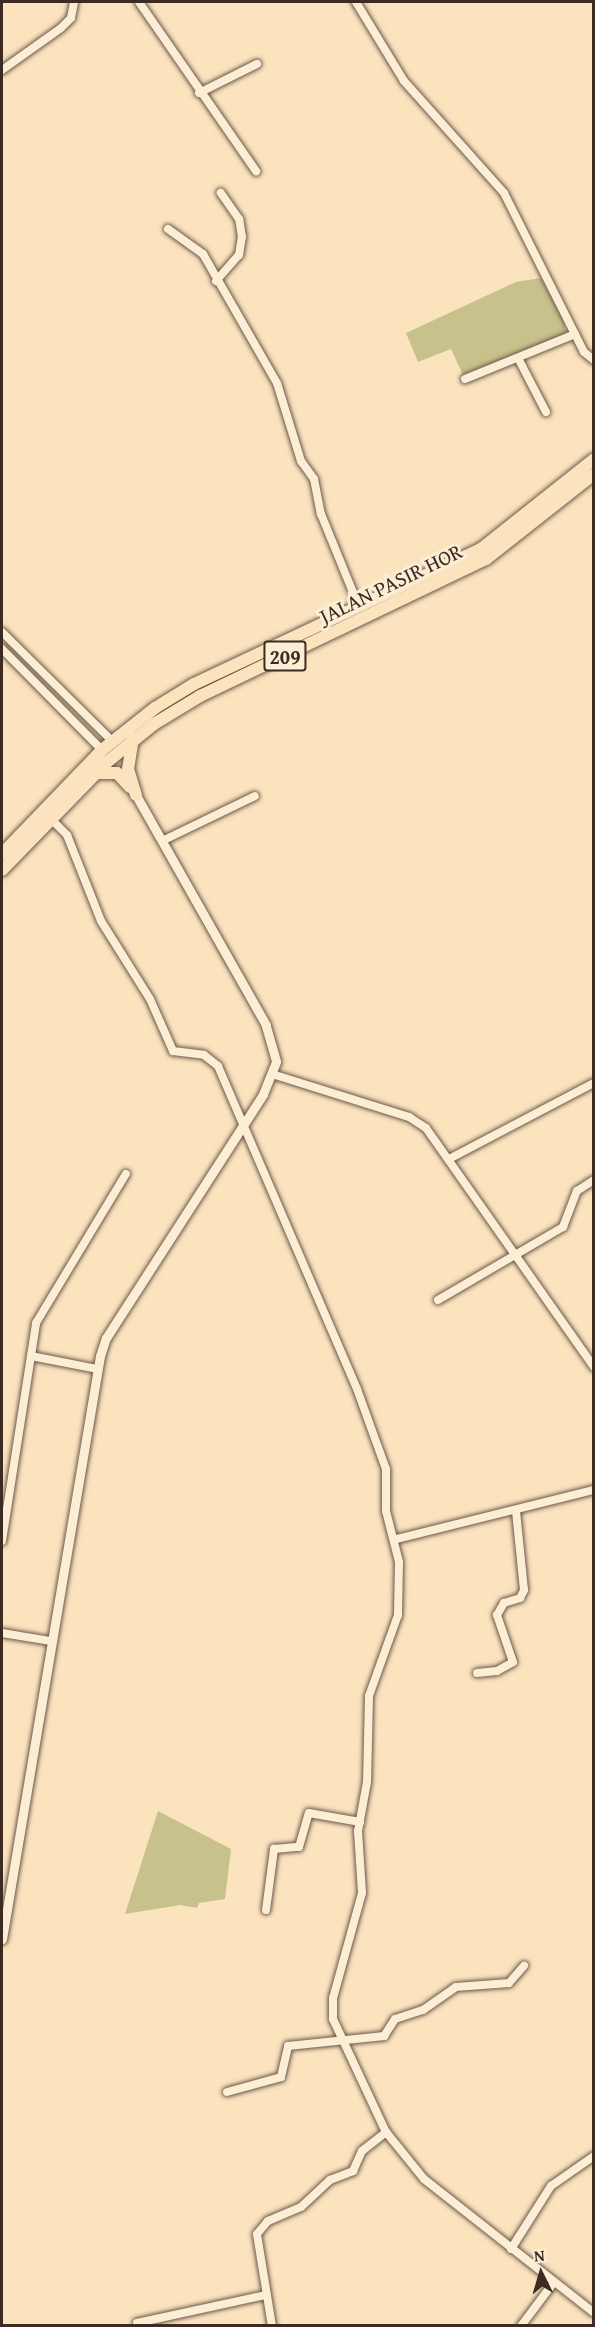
<!DOCTYPE html>
<html>
<head>
<meta charset="utf-8">
<style>
  body { margin:0 }
  #map { position:relative; width:595px; height:2327px; overflow:hidden; background:#fbe3be; font-family:"Gentium Book Plus",serif }
  div>[style] { position:absolute }
  .green>* { inset:0; background:#c7c18c }
  .roads { filter:drop-shadow(0 0 2px #6c584a) drop-shadow(0 0 2px #6c584a) }
  .minor>* { height:8px; margin:-4px; padding:0 4px; transform-origin:4px; border-radius:4px; background:#fcedd5 }
  .tertiary>* { height:9px; margin:-4.5px; padding:0 4.5px; transform-origin:4.5px; border-radius:4.5px; background:#fcedd5 }
  .primary>* { height:12px; margin:-6px; padding:0 6px; transform-origin:6px; border-radius:6px; background:#fbe3be }
  span { translate:-50% -50%; white-space:nowrap; text-align:center; line-height:1.15; -webkit-text-stroke:6px #fcedd5; paint-order:stroke }
  .shield-label span { padding:2px 4px; background:#fcedd5; border:2px solid; border-radius:4px; -webkit-text-stroke-width:0 }
  .shield-label { font-size:20px; color:#3d2a23; font-weight:700 }
  .street-label { font-size:21px; color:#3d2a23 }
  .frame { position:absolute; inset:0; border:3px solid #3d2a23; pointer-events:none }
  .north { position:absolute; left:511px; top:2243px; width:60px; height:60px; -webkit-text-stroke:4px #fcedd5; paint-order:stroke; rotate:355deg; font-size:16px; font-weight:700; line-height:24px; text-align:center; color:#3d2a23 }
  .north::after { content:''; display:block; margin:auto; width:21px; height:27px; background:#3d2a23; clip-path:polygon(50% 0,100% 100%,50% 72%,0 100%) }
</style>
</head>
<body>
<div id="map">
  <div class="green">
    <i style="clip-path:polygon(541px 278px,563px 318px,566px 335px,463px 375px,451px 349px,418px 362px,406px 333px,516px 282px)"></i>
    <i style="clip-path:polygon(158px 1811px,231px 1849px,225px 1899px,199px 1903px,197px 1908px,180px 1905px,125px 1914px)"></i>
  </div>
  <div class="roads">
    <div class="minor">
      <i style="left:139px;top:2px;width:206px;rotate:55.3deg"></i>
      <i style="left:356px;top:2px;width:92px;rotate:58.7deg"></i>
      <i style="left:404px;top:81px;width:150px;rotate:48.2deg"></i>
      <i style="left:504px;top:193px;width:178px;rotate:63.3deg"></i>
      <i style="left:584px;top:352px;width:13px;rotate:39deg"></i>
      <i style="left:2px;top:70px;width:72px;rotate:-35.4deg"></i>
      <i style="left:61px;top:28px;width:14px;rotate:-45deg"></i>
      <i style="left:71px;top:18px;width:16px;rotate:-79deg"></i>
      <i style="left:199px;top:93px;width:65px;rotate:-26.6deg"></i>
      <i style="left:168px;top:229px;width:43px;rotate:35.5deg"></i>
      <i style="left:203px;top:254px;width:149px;rotate:60.2deg"></i>
      <i style="left:277px;top:383px;width:82px;rotate:72.9deg"></i>
      <i style="left:301px;top:461px;width:22px;rotate:54deg"></i>
      <i style="left:314px;top:479px;width:36px;rotate:79deg"></i>
      <i style="left:321px;top:514px;width:100px;rotate:67.8deg"></i>
      <i style="left:216px;top:281px;width:35px;rotate:-49deg"></i>
      <i style="left:239px;top:255px;width:18px;rotate:-81deg"></i>
      <i style="left:242px;top:237px;width:18px;rotate:-99deg"></i>
      <i style="left:239px;top:219px;width:32px;rotate:-125deg"></i>
      <i style="left:518px;top:358px;width:61px;rotate:62.6deg"></i>
      <i style="left:465px;top:379px;width:119px;rotate:-22.2deg"></i>
      <i style="left:2px;top:632px;width:155px;rotate:44.7deg"></i>
      <i style="left:2px;top:649px;width:142px;rotate:45.3deg"></i>
      <i style="left:51px;top:819px;width:23px;rotate:45deg"></i>
      <i style="left:67px;top:835px;width:92px;rotate:68.4deg"></i>
      <i style="left:101px;top:921px;width:92px;rotate:57.9deg"></i>
      <i style="left:150px;top:999px;width:57px;rotate:66.1deg"></i>
      <i style="left:173px;top:1051px;width:31px;rotate:7deg"></i>
      <i style="left:204px;top:1055px;width:18px;rotate:38deg"></i>
      <i style="left:218px;top:1066px;width:352px;rotate:66.7deg"></i>
      <i style="left:357px;top:1389px;width:85px;rotate:70.1deg"></i>
      <i style="left:386px;top:1469px;width:42px;rotate:90deg"></i>
      <i style="left:386px;top:1511px;width:53px;rotate:75.7deg"></i>
      <i style="left:399px;top:1562px;width:53px;rotate:91.1deg"></i>
      <i style="left:398px;top:1615px;width:86px;rotate:109.7deg"></i>
      <i style="left:369px;top:1696px;width:86px;rotate:91.3deg"></i>
      <i style="left:367px;top:1782px;width:50px;rotate:100.4deg"></i>
      <i style="left:358px;top:1831px;width:62px;rotate:86.3deg"></i>
      <i style="left:362px;top:1893px;width:109px;rotate:105.4deg"></i>
      <i style="left:333px;top:1998px;width:21px;rotate:90deg"></i>
      <i style="left:333px;top:2019px;width:125px;rotate:64.9deg"></i>
      <i style="left:386px;top:2132px;width:60px;rotate:51deg"></i>
      <i style="left:424px;top:2179px;width:216px;rotate:38.2deg"></i>
      <i style="left:162px;top:841px;width:103px;rotate:-25.8deg"></i>
      <i style="left:272px;top:1074px;width:144px;rotate:17.4deg"></i>
      <i style="left:409px;top:1117px;width:20px;rotate:33deg"></i>
      <i style="left:426px;top:1128px;width:292px;rotate:54.9deg"></i>
      <i style="left:449px;top:1159px;width:164px;rotate:-27.7deg"></i>
      <i style="left:438px;top:1300px;width:145px;rotate:-30.3deg"></i>
      <i style="left:563px;top:1227px;width:39px;rotate:-69deg"></i>
      <i style="left:577px;top:1191px;width:20px;rotate:-33deg"></i>
      <i style="left:31px;top:1356px;width:67px;rotate:11.1deg"></i>
      <i style="left:397px;top:1539px;width:203px;rotate:-14deg"></i>
      <i style="left:2px;top:1541px;width:221px;rotate:-81.1deg"></i>
      <i style="left:36px;top:1323px;width:174px;rotate:-58.9deg"></i>
      <i style="left:2px;top:1633px;width:50px;rotate:9.3deg"></i>
      <i style="left:477px;top:1673px;width:20px;rotate:-6deg"></i>
      <i style="left:497px;top:1671px;width:18px;rotate:-29deg"></i>
      <i style="left:513px;top:1662px;width:50px;rotate:-108.8deg"></i>
      <i style="left:497px;top:1615px;width:14px;rotate:-60deg"></i>
      <i style="left:504px;top:1603px;width:17px;rotate:-17deg"></i>
      <i style="left:520px;top:1598px;width:9px;rotate:-63deg"></i>
      <i style="left:524px;top:1590px;width:79px;rotate:-95.8deg"></i>
      <i style="left:266px;top:1910px;width:62px;rotate:-82.5deg"></i>
      <i style="left:274px;top:1849px;width:25px;rotate:-5deg"></i>
      <i style="left:299px;top:1847px;width:35px;rotate:-74deg"></i>
      <i style="left:309px;top:1813px;width:52px;rotate:10deg"></i>
      <i style="left:227px;top:2092px;width:56px;rotate:-15.5deg"></i>
      <i style="left:281px;top:2077px;width:32px;rotate:-77deg"></i>
      <i style="left:288px;top:2046px;width:97px;rotate:-5.9deg"></i>
      <i style="left:384px;top:2036px;width:20px;rotate:-57deg"></i>
      <i style="left:395px;top:2019px;width:29px;rotate:-18deg"></i>
      <i style="left:423px;top:2010px;width:40px;rotate:-34.9deg"></i>
      <i style="left:456px;top:1987px;width:53px;rotate:-4.3deg"></i>
      <i style="left:509px;top:1983px;width:23px;rotate:-49deg"></i>
      <i style="left:511px;top:2249px;width:75px;rotate:-57.6deg"></i>
      <i style="left:551px;top:2186px;width:52px;rotate:-34.9deg"></i>
      <i style="left:137px;top:2323px;width:131px;rotate:-12.3deg"></i>
      <i style="left:272px;top:2326px;width:93px;rotate:-99.3deg"></i>
      <i style="left:257px;top:2234px;width:17px;rotate:-50deg"></i>
      <i style="left:268px;top:2221px;width:36px;rotate:-23deg"></i>
      <i style="left:301px;top:2207px;width:40px;rotate:-43deg"></i>
      <i style="left:330px;top:2180px;width:25px;rotate:-21deg"></i>
      <i style="left:353px;top:2171px;width:22px;rotate:-66deg"></i>
      <i style="left:362px;top:2151px;width:31px;rotate:-38deg"></i>
      <i style="left:521px;top:2326px;width:55px;rotate:-53.1deg"></i>
    </div>
    <div class="tertiary">
      <i style="left:2px;top:1939px;width:591px;rotate:-80.46deg"></i>
      <i style="left:100px;top:1356px;width:19px;rotate:-72deg"></i>
      <i style="left:106px;top:1338px;width:290px;rotate:-57.2deg"></i>
      <i style="left:263px;top:1094px;width:35px;rotate:-68deg"></i>
      <i style="left:276px;top:1061px;width:37px;rotate:-106deg"></i>
      <i style="left:266px;top:1025px;width:264px;rotate:-119.5deg"></i>
    </div>
    <div class="primary">
      <i style="left:133px;top:738px;width:31px;rotate:99deg"></i>
      <i style="left:128px;top:769px;width:27px;rotate:73deg"></i>
      <i style="left:96px;top:773px;width:21px"></i>
      <i style="left:117px;top:773px;width:19px;rotate:47deg"></i>
      <i style="left:2px;top:854px;width:144px;rotate:-46.1deg"></i>
      <i style="left:102px;top:750px;width:68px;rotate:-38.4deg"></i>
      <i style="left:155px;top:708px;width:46px;rotate:-31.6deg"></i>
      <i style="left:194px;top:684px;width:317px;rotate:-25.2deg"></i>
      <i style="left:481px;top:549px;width:144px;rotate:-38.5deg"></i>
      <i style="left:2px;top:870px;width:151px;rotate:-45.8deg"></i>
      <i style="left:107px;top:762px;width:60px;rotate:-39deg"></i>
      <i style="left:154px;top:724px;width:54px;rotate:-31.3deg"></i>
      <i style="left:200px;top:696px;width:317px;rotate:-25.6deg"></i>
      <i style="left:486px;top:559px;width:137px;rotate:-38.2deg"></i>
    </div>
  </div>
  <div class="shield-label">
    <span style="left:285px;top:656px">209</span>
  </div>
  <div class="street-label">
    <span style="left:391px;top:584px;rotate:-26deg">JALAN PASIR HOR</span>
  </div>
  <div class="frame"></div>
  <div class="north">N</div>
</div>
</body>
</html>
